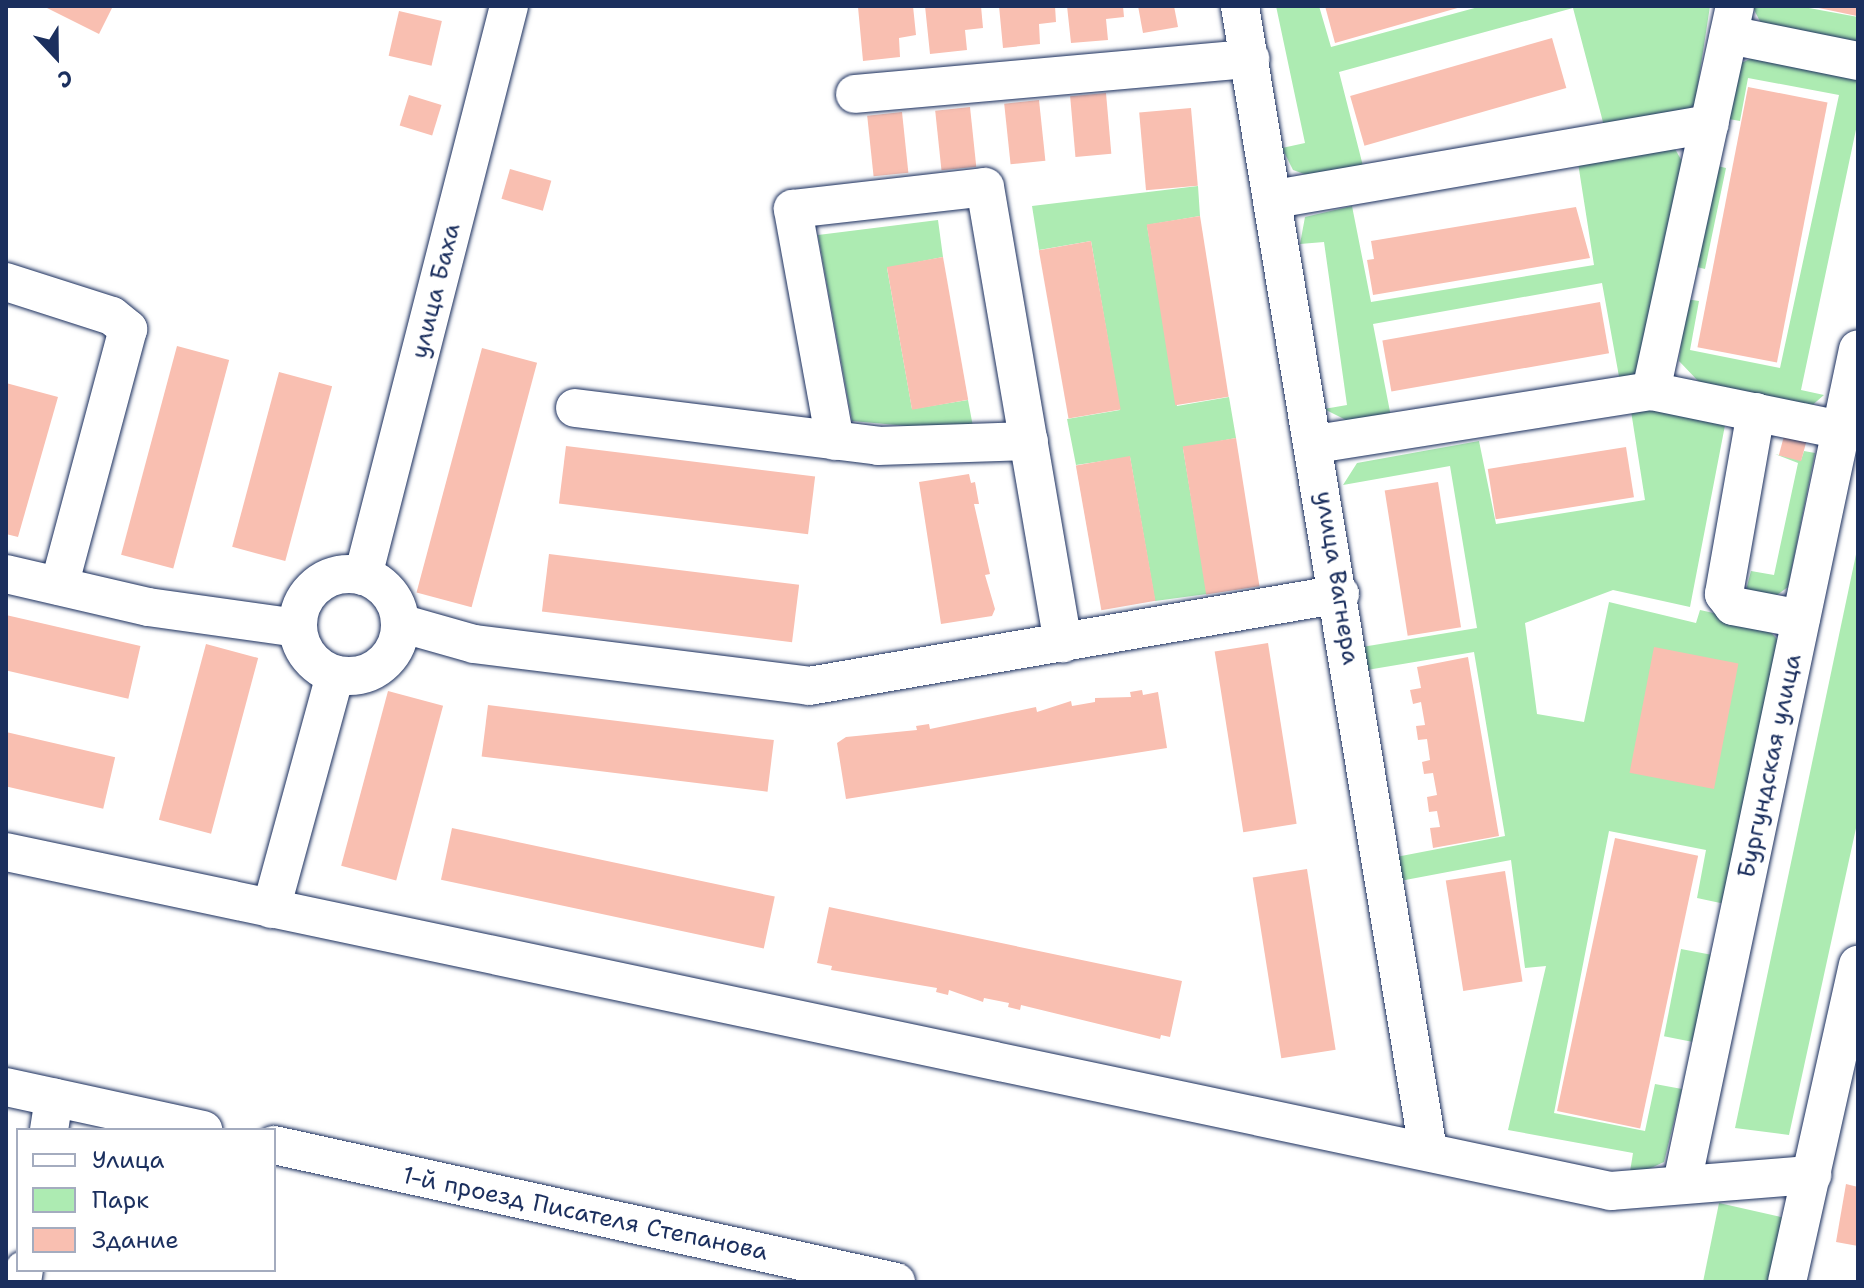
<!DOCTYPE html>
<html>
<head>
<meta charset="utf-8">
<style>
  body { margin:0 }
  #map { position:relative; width:1864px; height:1288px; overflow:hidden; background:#fff; font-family:"Shantell Sans",sans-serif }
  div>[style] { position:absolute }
  .green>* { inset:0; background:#adebb2; transform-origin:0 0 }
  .building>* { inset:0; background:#f9bfb1; transform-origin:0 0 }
  .roads { filter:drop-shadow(0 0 2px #1b2f5e) drop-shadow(0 0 2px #1b2f5e) }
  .minor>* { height:38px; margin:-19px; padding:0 19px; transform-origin:19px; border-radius:19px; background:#fff }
  .minor>.ring { margin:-19px; padding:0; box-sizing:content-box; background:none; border:38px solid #fff; border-radius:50% }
  span { translate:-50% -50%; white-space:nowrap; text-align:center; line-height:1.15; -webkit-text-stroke:6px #fff; paint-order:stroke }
  .street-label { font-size:24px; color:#1b2f5e }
  .frame { position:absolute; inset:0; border:8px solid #1b2f5e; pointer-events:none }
  .legend { position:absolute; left:16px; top:1128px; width:260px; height:144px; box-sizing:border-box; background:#fff; border:2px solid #a4acbf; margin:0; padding:10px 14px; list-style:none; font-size:24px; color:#1b2f5e }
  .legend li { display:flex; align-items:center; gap:16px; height:40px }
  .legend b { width:40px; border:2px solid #a4acbf }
  .north { position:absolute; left:16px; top:16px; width:80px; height:80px; -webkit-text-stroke:6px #fff; paint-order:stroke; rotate:158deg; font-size:22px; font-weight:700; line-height:32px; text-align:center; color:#1b2f5e }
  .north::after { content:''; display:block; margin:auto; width:28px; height:36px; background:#1b2f5e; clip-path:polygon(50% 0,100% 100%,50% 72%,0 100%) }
</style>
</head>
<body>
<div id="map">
  <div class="green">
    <i style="clip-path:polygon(1276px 6px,1319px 6px,1331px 47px,1482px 6px,1710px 6px,1695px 104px,1689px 110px,1604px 126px,1573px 8px,1339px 72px,1363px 166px,1310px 176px,1293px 170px,1282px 148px,1305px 143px)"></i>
    <i style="clip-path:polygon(1752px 6px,1798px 6px,1858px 17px,1858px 48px,1762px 25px)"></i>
    <i style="clip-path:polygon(1752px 58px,1858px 78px,1858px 120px,1801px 390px,1824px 395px,1810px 407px,1700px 383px,1679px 361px,1686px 299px,1699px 301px,1690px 350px,1780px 368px,1839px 95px,1748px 78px,1740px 121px,1723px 118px,1737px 65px)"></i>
    <i style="clip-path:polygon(1674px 147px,1684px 165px,1638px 377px,1620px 382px,1602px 283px,1373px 324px,1391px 417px,1350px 422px,1324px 409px,1347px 405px,1324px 242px,1300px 244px,1305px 217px,1352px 206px,1371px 302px,1594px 265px,1578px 163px)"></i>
    <i style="clip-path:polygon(1713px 165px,1726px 168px,1705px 269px,1697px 267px)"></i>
    <i style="clip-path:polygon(1198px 186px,1200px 216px,1147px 225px,1177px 406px,1229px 397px,1236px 438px,1183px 448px,1207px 594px,1155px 601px,1130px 457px,1076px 465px,1067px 419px,1120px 410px,1091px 241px,1039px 250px,1032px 206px)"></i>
    <i style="clip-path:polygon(938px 220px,943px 257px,887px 268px,912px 409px,968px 400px,974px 432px,852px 421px,818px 235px)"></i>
    <i style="clip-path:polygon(1653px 407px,1726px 420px,1690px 607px,1613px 590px,1525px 623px,1537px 714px,1584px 722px,1609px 602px,1696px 623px,1700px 610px,1763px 624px,1777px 639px,1778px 649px,1725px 904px,1697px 898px,1706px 850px,1609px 831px,1554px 1113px,1645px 1131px,1655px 1084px,1682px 1089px,1664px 1162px,1629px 1178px,1633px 1153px,1508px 1130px,1546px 966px,1525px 968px,1511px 860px,1400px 881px,1396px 857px,1505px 836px,1474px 652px,1367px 670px,1362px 647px,1477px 628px,1450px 466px,1343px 485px,1357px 463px,1479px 441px,1496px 524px,1645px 500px,1631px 411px)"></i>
    <i style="clip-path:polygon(1804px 451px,1815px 453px,1788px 587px,1774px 597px,1746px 590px,1751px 571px,1774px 575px,1798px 463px,1775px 454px,1801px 460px)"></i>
    <i style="clip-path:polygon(1858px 545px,1858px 819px,1789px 1135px,1735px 1128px)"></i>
    <i style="left:1681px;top:949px;width:32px;height:89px;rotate:11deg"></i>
    <i style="clip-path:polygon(1719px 1203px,1785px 1218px,1773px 1282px,1703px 1282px)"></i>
  </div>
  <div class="building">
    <i style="clip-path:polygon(43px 6px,113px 6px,99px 34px)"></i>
    <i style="clip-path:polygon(869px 6px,913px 6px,916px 35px,899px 38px,900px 57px,863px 61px,858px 7px)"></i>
    <i style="clip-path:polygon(925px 6px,981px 6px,983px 28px,965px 30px,967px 50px,930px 54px)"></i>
    <i style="clip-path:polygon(999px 6px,1055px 6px,1056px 22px,1039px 24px,1040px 44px,1003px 48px)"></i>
    <i style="clip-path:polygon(1067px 6px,1123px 6px,1124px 17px,1106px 19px,1108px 40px,1071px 43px)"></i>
    <i style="clip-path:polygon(1138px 6px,1174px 6px,1178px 27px,1143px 33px)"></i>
    <i style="clip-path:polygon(1325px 6px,1461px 6px,1461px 7px,1335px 43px)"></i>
    <i style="clip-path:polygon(1858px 6px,1857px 16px,1814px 7px,1814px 6px)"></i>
    <i style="left:399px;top:11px;width:44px;height:46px;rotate:13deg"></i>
    <i style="left:1552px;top:38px;width:52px;height:210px;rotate:74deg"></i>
    <i style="left:1748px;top:87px;width:81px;height:265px;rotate:11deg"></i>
    <i style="left:1106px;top:93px;width:61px;height:36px;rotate:85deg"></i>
    <i style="left:409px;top:95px;width:34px;height:32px;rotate:17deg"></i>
    <i style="left:1039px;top:100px;width:61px;height:35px;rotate:84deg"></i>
    <i style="left:970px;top:107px;width:60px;height:35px;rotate:84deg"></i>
    <i style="left:1191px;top:108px;width:78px;height:52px;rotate:85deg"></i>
    <i style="left:902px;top:112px;width:61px;height:35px;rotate:84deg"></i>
    <i style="left:510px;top:169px;width:43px;height:31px;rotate:16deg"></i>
    <i style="clip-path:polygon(1576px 207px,1590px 258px,1373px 295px,1367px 260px,1374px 259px,1371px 241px)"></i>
    <i style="left:1200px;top:216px;width:183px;height:54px;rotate:81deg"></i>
    <i style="left:1091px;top:241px;width:171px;height:53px;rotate:80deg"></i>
    <i style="left:943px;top:257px;width:145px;height:57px;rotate:80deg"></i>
    <i style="left:1600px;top:302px;width:52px;height:221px;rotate:80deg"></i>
    <i style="left:177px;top:346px;width:54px;height:216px;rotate:15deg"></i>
    <i style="left:482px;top:348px;width:57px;height:253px;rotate:15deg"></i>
    <i style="left:279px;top:372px;width:55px;height:181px;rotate:15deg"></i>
    <i style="clip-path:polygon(6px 383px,58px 397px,18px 537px,6px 534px)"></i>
    <i style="left:1784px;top:436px;width:23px;height:20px;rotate:15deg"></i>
    <i style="left:1236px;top:438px;width:150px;height:54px;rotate:81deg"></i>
    <i style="left:566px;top:446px;width:251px;height:58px;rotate:7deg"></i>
    <i style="left:1626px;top:447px;width:51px;height:140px;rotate:81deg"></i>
    <i style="left:1130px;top:456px;width:147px;height:55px;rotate:80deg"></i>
    <i style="clip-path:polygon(969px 474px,971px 483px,975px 482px,979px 504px,974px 504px,990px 574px,985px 575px,995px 609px,992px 616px,941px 624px,919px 482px)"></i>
    <i style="left:1438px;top:482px;width:147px;height:54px;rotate:81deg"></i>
    <i style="left:549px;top:554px;width:252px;height:58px;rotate:7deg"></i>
    <i style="left:6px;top:615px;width:138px;height:54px;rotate:13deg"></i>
    <i style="left:1268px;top:643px;width:183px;height:54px;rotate:81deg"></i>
    <i style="left:206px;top:644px;width:54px;height:182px;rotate:15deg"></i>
    <i style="left:1654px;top:647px;width:86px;height:128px;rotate:11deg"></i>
    <i style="clip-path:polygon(1468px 657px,1499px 836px,1433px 848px,1430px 828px,1440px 827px,1437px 811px,1429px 812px,1427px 797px,1437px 795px,1433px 773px,1424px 774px,1422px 762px,1430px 760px,1427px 739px,1418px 740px,1416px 726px,1425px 725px,1421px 702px,1413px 704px,1410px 690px,1421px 688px,1417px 667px)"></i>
    <i style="clip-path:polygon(1142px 690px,1143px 695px,1158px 692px,1167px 748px,846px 799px,837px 743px,846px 737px,917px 730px,916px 726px,929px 724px,930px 729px,1036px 707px,1037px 712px,1071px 701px,1072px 706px,1095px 702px,1095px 698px,1131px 697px,1130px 692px)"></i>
    <i style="left:388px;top:691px;width:57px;height:181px;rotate:15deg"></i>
    <i style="left:488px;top:705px;width:288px;height:52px;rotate:7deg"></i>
    <i style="left:6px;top:732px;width:112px;height:53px;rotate:13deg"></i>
    <i style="left:452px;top:828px;width:330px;height:53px;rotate:12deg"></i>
    <i style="left:1615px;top:838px;width:85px;height:279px;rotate:12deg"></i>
    <i style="left:1307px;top:869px;width:183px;height:55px;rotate:81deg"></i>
    <i style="left:1505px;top:871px;width:112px;height:60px;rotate:81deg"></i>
    <i style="clip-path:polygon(829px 907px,1182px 981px,1170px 1037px,1161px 1035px,1160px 1039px,1021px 1005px,1020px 1010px,1008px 1007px,1009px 1003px,984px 998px,983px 1002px,949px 990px,948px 995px,936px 992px,937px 988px,831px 970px,832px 966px,817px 963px)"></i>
    <i style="clip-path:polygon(1846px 1184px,1858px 1187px,1858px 1246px,1836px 1242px)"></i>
  </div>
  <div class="roads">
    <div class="minor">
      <i style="left:1240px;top:6px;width:1159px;rotate:80.67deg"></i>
      <i style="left:1729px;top:35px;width:132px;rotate:11.4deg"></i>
      <i style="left:855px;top:94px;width:397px;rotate:-5.1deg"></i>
      <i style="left:1275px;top:199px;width:441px;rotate:-9.8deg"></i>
      <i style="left:6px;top:282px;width:111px;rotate:17.8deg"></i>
      <i style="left:112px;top:316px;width:21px;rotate:39deg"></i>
      <i style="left:128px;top:329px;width:266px;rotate:105deg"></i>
      <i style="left:1651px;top:391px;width:194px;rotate:11.6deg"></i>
      <i style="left:575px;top:408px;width:305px;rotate:7.1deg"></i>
      <i style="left:878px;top:446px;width:151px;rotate:-1.9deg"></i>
      <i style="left:1756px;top:412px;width:185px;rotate:100deg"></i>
      <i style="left:1724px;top:594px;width:15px;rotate:53deg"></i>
      <i style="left:1733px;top:606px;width:69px;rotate:10.8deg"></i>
      <i style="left:835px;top:441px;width:236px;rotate:-100.3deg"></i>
      <i style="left:793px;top:209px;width:193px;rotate:-6.5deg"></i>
      <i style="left:985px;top:187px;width:463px;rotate:80.3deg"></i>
      <i style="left:1316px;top:444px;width:339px;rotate:-9deg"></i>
      <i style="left:1651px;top:391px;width:394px;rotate:-77.7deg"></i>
      <i style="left:6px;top:574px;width:146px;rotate:13.1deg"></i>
      <i style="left:148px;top:607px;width:151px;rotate:8deg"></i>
      <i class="ring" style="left:298px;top:574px;width:64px;height:64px"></i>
      <i style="left:363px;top:576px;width:588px;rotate:-75.63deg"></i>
      <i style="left:400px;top:623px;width:77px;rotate:15.8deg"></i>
      <i style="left:474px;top:644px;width:338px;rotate:7.1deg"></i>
      <i style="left:809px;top:686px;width:539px;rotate:-9.83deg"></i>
      <i style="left:6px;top:852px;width:1640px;rotate:11.93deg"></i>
      <i style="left:1611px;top:1191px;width:202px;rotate:-4.6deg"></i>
      <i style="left:271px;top:909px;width:243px;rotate:-74.7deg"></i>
      <i style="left:6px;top:1087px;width:202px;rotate:12.3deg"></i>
      <i style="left:49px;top:1130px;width:33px;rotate:-81deg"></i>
      <i style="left:274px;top:1145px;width:637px;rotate:12.42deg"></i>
      <i style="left:1682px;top:1183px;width:852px;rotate:-78.08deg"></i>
      <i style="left:22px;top:1282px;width:12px;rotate:-81deg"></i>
      <i style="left:1787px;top:1282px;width:325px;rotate:-77.4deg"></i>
    </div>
  </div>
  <div class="street-label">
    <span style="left:436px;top:291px;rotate:-76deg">улица Баха</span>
    <span style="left:1337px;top:578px;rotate:81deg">улица Вагнера</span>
    <span style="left:1770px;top:766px;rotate:-78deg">Бургундская улица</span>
    <span style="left:585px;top:1214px;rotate:12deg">1-й проезд Писателя Степанова</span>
  </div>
  <div class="frame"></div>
  <ul class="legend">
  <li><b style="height:10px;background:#fff"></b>Улица</li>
  <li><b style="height:22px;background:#adebb2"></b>Парк</li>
  <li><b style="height:22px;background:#f9bfb1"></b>Здание</li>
  </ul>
  <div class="north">С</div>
</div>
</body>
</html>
